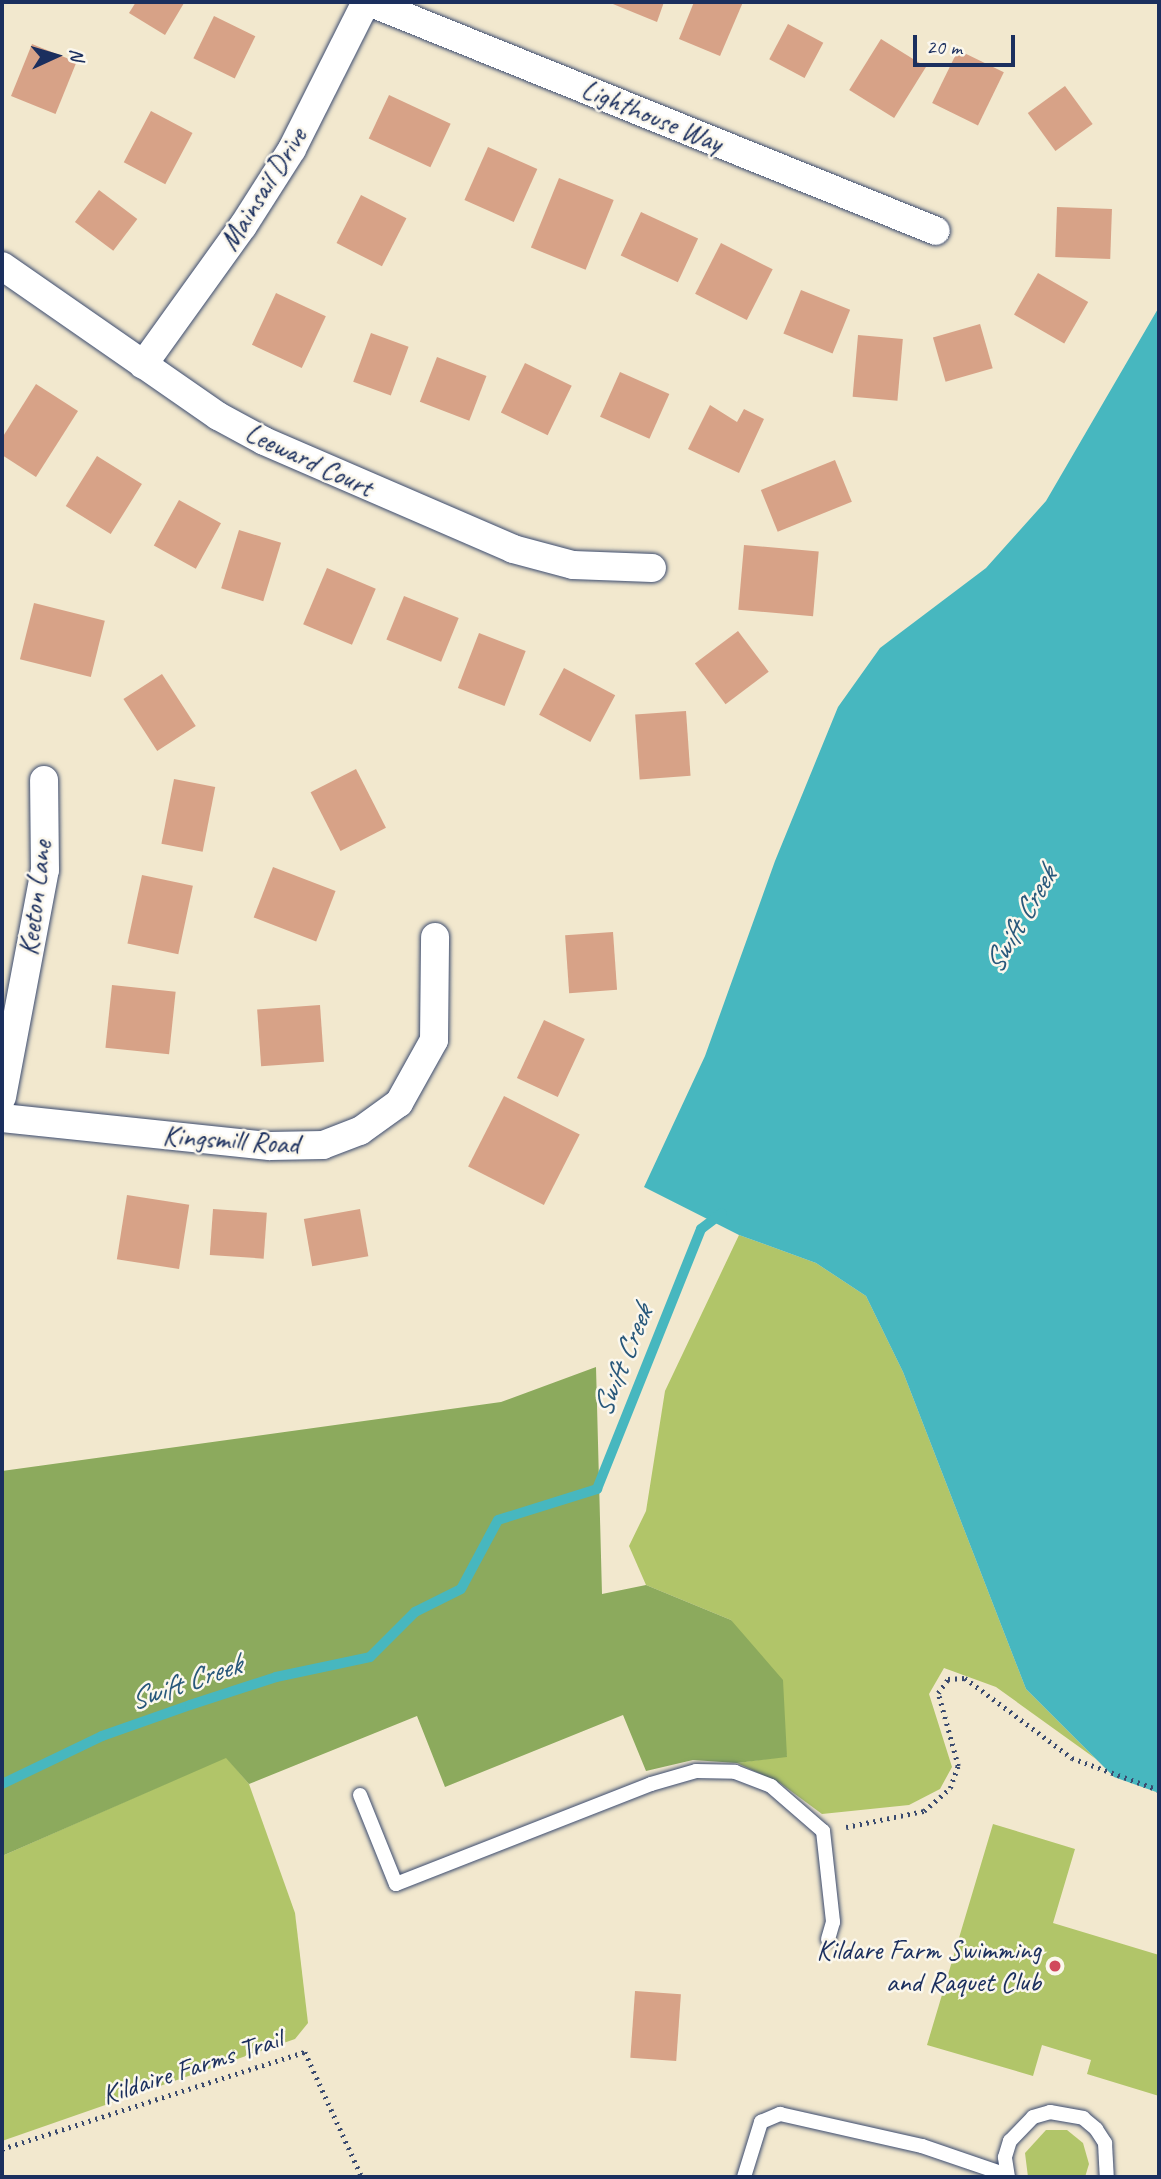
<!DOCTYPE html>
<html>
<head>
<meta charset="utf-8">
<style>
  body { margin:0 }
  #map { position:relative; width:1161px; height:2179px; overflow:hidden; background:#f2e8ce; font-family:Caveat,sans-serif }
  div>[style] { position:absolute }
  .green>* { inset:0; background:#b1c569 }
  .forest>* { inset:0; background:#8caa5d }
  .water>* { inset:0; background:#47b7bf }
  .stream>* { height:10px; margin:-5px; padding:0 5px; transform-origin:5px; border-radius:5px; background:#47b7bf }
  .building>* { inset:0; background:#d7a287; transform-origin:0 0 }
  .path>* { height:4.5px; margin-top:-2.25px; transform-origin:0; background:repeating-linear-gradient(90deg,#3b4b6f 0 2px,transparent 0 7px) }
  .roads { filter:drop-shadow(0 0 2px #3b4b6f) drop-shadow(0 0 2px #3b4b6f) }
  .lane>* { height:14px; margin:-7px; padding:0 7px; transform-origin:7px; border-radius:7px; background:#fff }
  .street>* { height:28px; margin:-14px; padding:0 14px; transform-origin:14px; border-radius:14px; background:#fff }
  .dots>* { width:19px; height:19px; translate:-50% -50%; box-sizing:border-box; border:4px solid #fbf7ec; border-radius:50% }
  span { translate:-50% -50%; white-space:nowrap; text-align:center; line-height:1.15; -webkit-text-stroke:5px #fbf7ec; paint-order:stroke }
  .street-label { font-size:28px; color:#1b2f5e }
  .poi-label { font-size:28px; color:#1b2f5e }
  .right { translate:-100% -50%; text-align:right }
  .water-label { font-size:30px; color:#28587b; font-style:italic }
  .frame { position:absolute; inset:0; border:4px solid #1b2f5e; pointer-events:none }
  .north { position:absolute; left:21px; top:21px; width:70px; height:70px; -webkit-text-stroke:5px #fbf7ec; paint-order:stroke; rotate:86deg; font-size:19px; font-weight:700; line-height:28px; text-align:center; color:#1b2f5e }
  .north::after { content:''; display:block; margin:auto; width:24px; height:32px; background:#1b2f5e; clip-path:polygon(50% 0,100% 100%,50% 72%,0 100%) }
  .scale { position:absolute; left:913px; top:35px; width:102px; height:32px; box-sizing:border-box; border:4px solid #1b2f5e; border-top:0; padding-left:9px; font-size:21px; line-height:24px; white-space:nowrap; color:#1b2f5e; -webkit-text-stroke:5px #fbf7ec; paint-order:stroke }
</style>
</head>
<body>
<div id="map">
  <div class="green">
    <i style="clip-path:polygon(739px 1235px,816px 1263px,866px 1296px,903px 1372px,1026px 1689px,1096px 1759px,996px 1687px,944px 1668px,929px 1694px,952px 1767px,940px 1789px,909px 1805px,822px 1814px,780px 1783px,737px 1763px,787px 1756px,731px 1620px,646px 1585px,629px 1546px,646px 1511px,665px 1391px)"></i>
    <i style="clip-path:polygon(226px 1757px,249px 1784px,295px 1913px,308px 2023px,295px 2039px,2px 2141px,2px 1856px)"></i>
    <i style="clip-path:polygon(993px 1824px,1075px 1849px,1053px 1923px,1159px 1955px,1159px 2096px,1087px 2074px,1091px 2060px,1042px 2045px,1033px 2076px,927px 2045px)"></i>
    <i style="clip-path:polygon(1046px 2130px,1067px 2130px,1083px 2143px,1089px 2164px,1085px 2177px,1028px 2177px,1025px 2153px)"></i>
  </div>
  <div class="forest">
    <i style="clip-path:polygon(596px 1367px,602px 1594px,646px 1585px,731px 1620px,783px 1680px,787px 1757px,737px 1763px,693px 1760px,646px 1771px,623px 1715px,445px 1787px,417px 1716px,249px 1784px,226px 1758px,2px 1856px,2px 1471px,501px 1402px)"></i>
  </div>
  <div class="water">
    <i style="clip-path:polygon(1159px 307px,1159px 1793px,1114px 1777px,1026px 1689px,903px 1372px,866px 1296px,816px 1263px,739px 1235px,644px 1187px,705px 1056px,775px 861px,838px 707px,880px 648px,986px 568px,1046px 501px)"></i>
  </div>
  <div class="stream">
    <i style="left:2px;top:1784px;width:111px;rotate:-25.6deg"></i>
    <i style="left:102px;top:1736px;width:93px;rotate:-19.4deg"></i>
    <i style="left:190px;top:1705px;width:90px;rotate:-18deg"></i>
    <i style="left:276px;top:1677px;width:96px;rotate:-12deg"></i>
    <i style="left:370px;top:1657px;width:64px;rotate:-45deg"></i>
    <i style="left:415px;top:1612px;width:51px;rotate:-26.6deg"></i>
    <i style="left:461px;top:1589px;width:78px;rotate:-61.8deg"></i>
    <i style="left:498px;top:1520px;width:104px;rotate:-17.4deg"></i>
    <i style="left:597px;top:1489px;width:280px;rotate:-68.2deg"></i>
    <i style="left:701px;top:1229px;width:26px;rotate:-37deg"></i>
  </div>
  <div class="building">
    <i style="clip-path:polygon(136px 2px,181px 2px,184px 3px,165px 35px,129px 13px)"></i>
    <i style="clip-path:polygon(608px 2px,664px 2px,657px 22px)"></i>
    <i style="clip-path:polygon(694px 2px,743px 2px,720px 56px,679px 39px)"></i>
    <i style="left:214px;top:16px;width:46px;height:47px;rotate:26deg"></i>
    <i style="left:788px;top:24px;width:40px;height:40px;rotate:28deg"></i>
    <i style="left:881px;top:39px;width:53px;height:60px;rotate:32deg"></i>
    <i style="left:32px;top:44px;width:48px;height:56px;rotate:22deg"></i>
    <i style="left:958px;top:50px;width:51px;height:59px;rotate:26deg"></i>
    <i style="left:1065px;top:86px;width:47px;height:46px;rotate:54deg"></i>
    <i style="left:389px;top:95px;width:68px;height:48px;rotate:25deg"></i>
    <i style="left:151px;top:111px;width:47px;height:58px;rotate:28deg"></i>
    <i style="left:488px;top:147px;width:54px;height:58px;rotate:24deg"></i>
    <i style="left:559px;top:178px;width:59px;height:75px;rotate:22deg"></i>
    <i style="left:99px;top:190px;width:48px;height:40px;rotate:37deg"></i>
    <i style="left:361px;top:195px;width:51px;height:54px;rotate:27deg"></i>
    <i style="left:1057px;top:207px;width:55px;height:50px;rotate:2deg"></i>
    <i style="left:641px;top:212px;width:63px;height:48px;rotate:25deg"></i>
    <i style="left:721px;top:243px;width:58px;height:57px;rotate:27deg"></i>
    <i style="left:1038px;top:273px;width:58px;height:48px;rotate:30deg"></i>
    <i style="left:801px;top:290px;width:53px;height:47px;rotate:22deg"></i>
    <i style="left:276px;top:293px;width:55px;height:57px;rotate:25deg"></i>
    <i style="left:980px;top:324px;width:46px;height:49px;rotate:74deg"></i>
    <i style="left:371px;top:333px;width:40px;height:52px;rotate:20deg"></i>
    <i style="left:858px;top:335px;width:45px;height:62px;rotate:5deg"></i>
    <i style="left:437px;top:357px;width:53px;height:48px;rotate:21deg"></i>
    <i style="left:525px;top:363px;width:52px;height:55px;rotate:26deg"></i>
    <i style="left:620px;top:372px;width:54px;height:49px;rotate:24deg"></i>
    <i style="clip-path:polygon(36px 384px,78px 411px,36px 477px,2px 455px,2px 438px)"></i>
    <i style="clip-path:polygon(710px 405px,737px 422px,744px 409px,764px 419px,739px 473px,688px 449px)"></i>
    <i style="left:97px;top:456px;width:53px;height:59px;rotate:32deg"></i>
    <i style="left:835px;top:460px;width:45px;height:80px;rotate:68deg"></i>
    <i style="left:179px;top:500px;width:48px;height:52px;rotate:29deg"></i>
    <i style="left:239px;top:530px;width:44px;height:61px;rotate:17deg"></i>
    <i style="left:744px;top:545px;width:75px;height:65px;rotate:5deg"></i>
    <i style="left:327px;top:568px;width:53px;height:61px;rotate:23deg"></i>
    <i style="left:404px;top:596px;width:59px;height:47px;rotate:22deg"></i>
    <i style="left:34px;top:603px;width:73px;height:58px;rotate:14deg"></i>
    <i style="left:738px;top:631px;width:51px;height:54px;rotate:53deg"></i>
    <i style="left:479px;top:633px;width:50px;height:59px;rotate:21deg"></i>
    <i style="left:564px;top:668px;width:58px;height:53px;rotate:28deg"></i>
    <i style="left:162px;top:674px;width:62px;height:46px;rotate:57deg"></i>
    <i style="left:686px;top:711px;width:65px;height:51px;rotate:86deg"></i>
    <i style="left:356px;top:769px;width:66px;height:51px;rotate:63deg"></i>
    <i style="left:174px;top:779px;width:42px;height:66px;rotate:11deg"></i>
    <i style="left:273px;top:867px;width:67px;height:54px;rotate:21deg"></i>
    <i style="left:142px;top:875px;width:52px;height:70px;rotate:12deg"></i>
    <i style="left:613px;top:932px;width:58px;height:48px;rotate:86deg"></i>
    <i style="left:112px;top:985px;width:64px;height:63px;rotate:6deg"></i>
    <i style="left:320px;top:1005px;width:57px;height:63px;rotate:86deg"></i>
    <i style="left:544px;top:1020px;width:45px;height:64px;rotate:25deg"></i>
    <i style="left:504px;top:1096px;width:85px;height:79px;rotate:27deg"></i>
    <i style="left:127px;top:1195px;width:63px;height:65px;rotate:9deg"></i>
    <i style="left:213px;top:1209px;width:54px;height:46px;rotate:4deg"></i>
    <i style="left:360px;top:1209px;width:48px;height:57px;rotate:80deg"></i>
    <i style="left:635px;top:1991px;width:46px;height:67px;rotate:4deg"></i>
  </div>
  <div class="path">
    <i style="left:846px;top:1827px;width:80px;rotate:-11.6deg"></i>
    <i style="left:924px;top:1811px;width:35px;rotate:-41deg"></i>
    <i style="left:950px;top:1788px;width:23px;rotate:-70deg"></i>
    <i style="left:958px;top:1766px;width:76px;rotate:-105.3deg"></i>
    <i style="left:938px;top:1693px;width:17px;rotate:-54deg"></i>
    <i style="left:948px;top:1679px;width:17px;rotate:-3deg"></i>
    <i style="left:965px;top:1678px;width:134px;rotate:36.8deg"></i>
    <i style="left:1072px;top:1758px;width:93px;rotate:20.2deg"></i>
    <i style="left:2px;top:2149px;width:318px;rotate:-17.8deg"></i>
    <i style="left:305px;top:2052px;width:137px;rotate:65.5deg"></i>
  </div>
  <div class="roads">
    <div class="lane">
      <i style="left:360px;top:1795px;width:96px;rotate:68deg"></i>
      <i style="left:396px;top:1884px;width:274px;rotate:-21.4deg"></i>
      <i style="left:651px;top:1784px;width:47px;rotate:-16.1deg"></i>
      <i style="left:696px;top:1771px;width:39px;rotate:1deg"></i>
      <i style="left:735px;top:1772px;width:39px;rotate:21deg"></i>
      <i style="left:771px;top:1786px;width:69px;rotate:40.9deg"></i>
      <i style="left:823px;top:1831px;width:92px;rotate:83.7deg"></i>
      <i style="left:833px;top:1922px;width:18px;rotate:106deg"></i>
      <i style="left:744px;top:2177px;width:58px;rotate:-72.8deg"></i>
      <i style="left:761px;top:2122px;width:21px;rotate:-23deg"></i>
      <i style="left:780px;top:2114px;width:146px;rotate:12.7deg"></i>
      <i style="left:922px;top:2146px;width:90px;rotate:18.8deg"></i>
      <i style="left:1008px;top:2177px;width:20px;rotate:-99deg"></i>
      <i style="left:1005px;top:2157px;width:17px;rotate:-73deg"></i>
      <i style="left:1010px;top:2141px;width:33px;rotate:-46deg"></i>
      <i style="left:1033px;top:2117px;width:18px;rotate:-16deg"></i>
      <i style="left:1050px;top:2112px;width:34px;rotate:10deg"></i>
      <i style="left:1083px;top:2118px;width:17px;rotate:40deg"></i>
      <i style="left:1096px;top:2129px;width:17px;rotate:57deg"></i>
      <i style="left:1105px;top:2143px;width:34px;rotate:87deg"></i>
    </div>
    <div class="street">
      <i style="left:369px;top:2px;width:611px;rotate:21.99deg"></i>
      <i style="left:2px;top:266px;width:263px;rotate:34.8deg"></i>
      <i style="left:218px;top:416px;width:52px;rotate:28.5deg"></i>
      <i style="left:264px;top:441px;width:271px;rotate:23.4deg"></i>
      <i style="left:513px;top:549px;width:62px;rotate:14.9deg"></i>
      <i style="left:573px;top:565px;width:79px;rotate:2.2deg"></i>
      <i style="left:143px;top:365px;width:171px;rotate:-54.3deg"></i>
      <i style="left:243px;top:226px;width:91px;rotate:-57.5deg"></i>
      <i style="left:292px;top:149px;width:165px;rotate:-63.3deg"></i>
      <i style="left:2px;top:1097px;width:231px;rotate:-79.3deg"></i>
      <i style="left:45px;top:870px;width:90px;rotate:-90.6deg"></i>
      <i style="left:2px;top:1118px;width:269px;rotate:6deg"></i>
      <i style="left:270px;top:1146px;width:53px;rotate:-1.1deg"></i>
      <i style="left:323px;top:1145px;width:40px;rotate:-21deg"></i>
      <i style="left:360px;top:1131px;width:48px;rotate:-35.7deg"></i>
      <i style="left:399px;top:1103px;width:72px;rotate:-60.9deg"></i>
      <i style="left:434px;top:1040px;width:103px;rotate:-89.4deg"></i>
    </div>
  </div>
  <div class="dots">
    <i style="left:1055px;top:1966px;background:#d1495b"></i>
  </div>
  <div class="street-label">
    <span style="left:652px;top:116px;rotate:22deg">Lighthouse Way</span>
    <span style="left:263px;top:189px;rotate:-58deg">Mainsail Drive</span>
    <span style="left:309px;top:460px;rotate:25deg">Leeward Court</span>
    <span style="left:35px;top:898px;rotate:-83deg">Keeton Lane</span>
    <span style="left:231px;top:1140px;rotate:4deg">Kingsmill Road</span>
    <span style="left:192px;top:2067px;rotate:-18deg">Kildaire Farms Trail</span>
  </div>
  <div class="poi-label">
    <span class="right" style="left:1041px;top:1966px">Kildare Farm Swimming<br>and Raquet Club</span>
  </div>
  <div class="water-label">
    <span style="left:1020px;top:920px;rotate:-60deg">Swift Creek</span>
    <span style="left:622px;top:1361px;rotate:-68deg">Swift Creek</span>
    <span style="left:185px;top:1682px;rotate:-19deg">Swift Creek</span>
  </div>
  <div class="frame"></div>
  <div class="north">N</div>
  <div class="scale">20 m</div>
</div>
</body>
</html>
